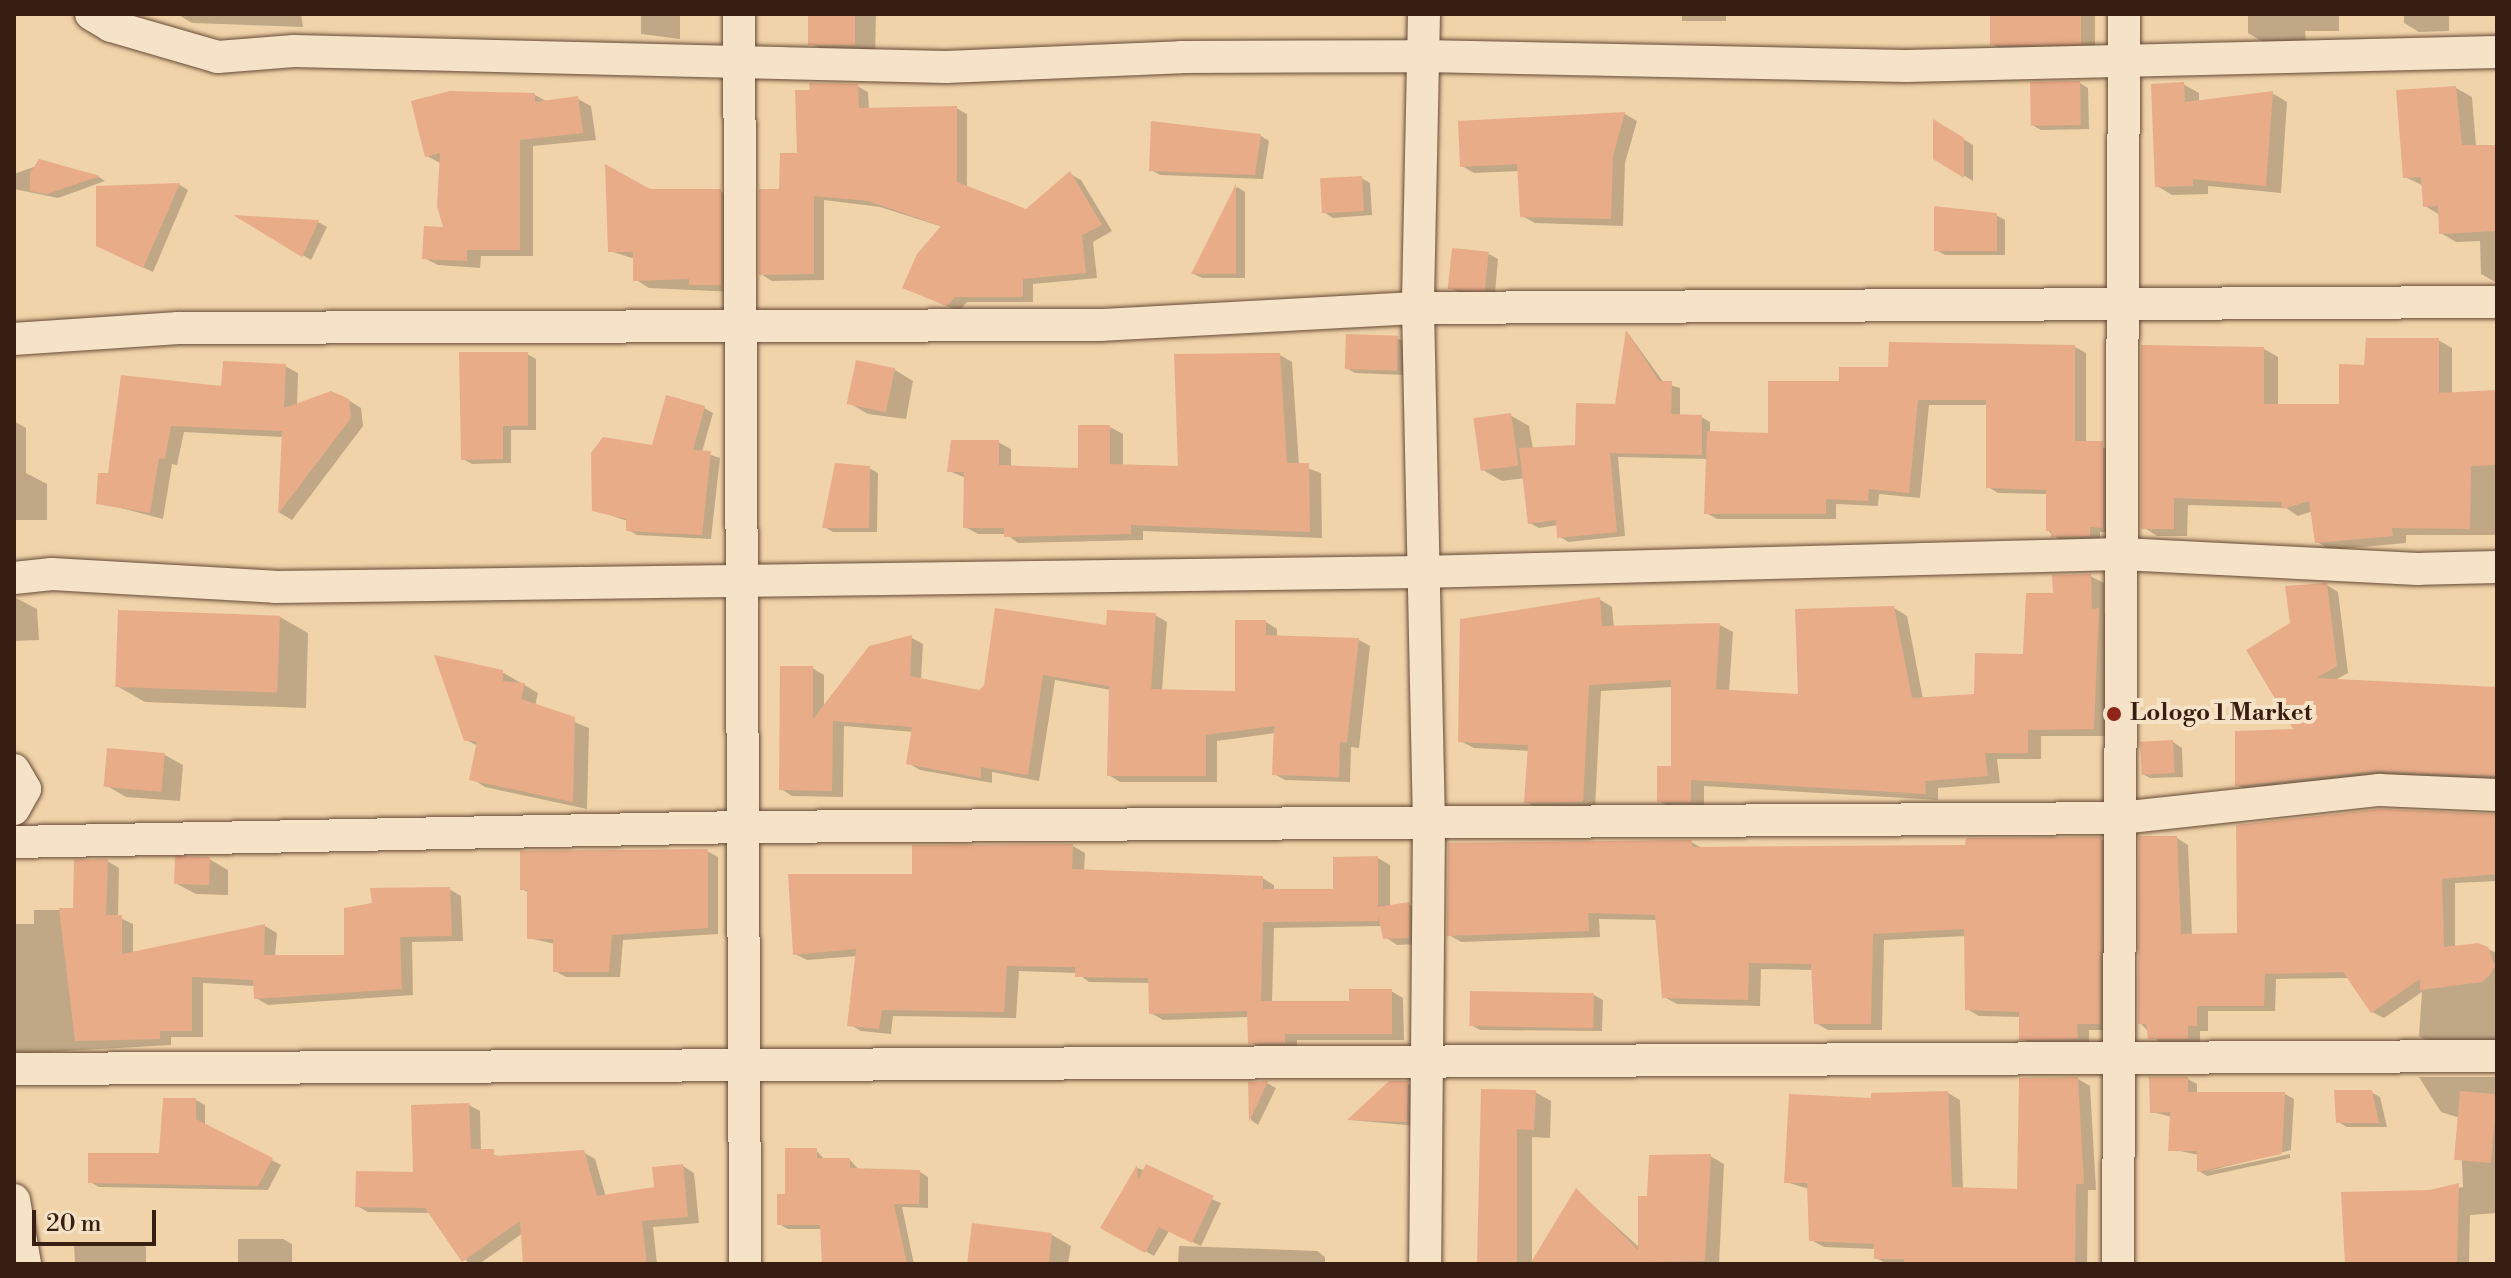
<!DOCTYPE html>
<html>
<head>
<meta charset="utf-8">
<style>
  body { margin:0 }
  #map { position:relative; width:2511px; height:1278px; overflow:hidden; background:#f0d3a9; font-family:"Libre Bodoni",serif }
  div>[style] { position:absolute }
  .shadow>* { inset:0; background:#0003; transform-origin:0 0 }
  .building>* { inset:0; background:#e9ac89; transform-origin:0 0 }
  .roads { filter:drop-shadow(0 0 2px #664b37) drop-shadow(0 0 2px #664b37) }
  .minor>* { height:32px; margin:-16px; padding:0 16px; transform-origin:16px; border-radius:16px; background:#f5e2c7 }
  .dots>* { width:22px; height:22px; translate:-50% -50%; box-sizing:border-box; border:4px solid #f5e2c7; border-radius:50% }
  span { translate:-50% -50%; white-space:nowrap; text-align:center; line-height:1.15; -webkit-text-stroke:8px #f5e2c7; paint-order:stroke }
  .poi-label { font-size:24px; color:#381e11; font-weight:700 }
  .left { translate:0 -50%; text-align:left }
  .frame { position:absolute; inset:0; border:16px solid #381e11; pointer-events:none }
  .scale { position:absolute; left:32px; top:1210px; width:124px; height:36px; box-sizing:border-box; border:4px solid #381e11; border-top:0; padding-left:10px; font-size:24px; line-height:28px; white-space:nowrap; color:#381e11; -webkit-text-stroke:6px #f5e2c7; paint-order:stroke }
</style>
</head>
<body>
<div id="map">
  <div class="shadow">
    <i style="clip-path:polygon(177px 14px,301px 14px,303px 27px,192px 23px)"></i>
    <i style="clip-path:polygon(641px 14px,680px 14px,680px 39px,641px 34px)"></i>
    <i style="clip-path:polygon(810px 14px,876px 14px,875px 55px,829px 54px,811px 43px)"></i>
    <i style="left:1682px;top:14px;width:44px;height:7px"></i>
    <i style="clip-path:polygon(1992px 14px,2095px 14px,2095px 50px,2006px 52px,1992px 44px)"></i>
    <i style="clip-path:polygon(2248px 14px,2339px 14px,2339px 31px,2305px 31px,2306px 40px,2263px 42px,2248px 33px)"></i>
    <i style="clip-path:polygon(2404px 14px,2449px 14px,2449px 31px,2419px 32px,2404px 23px)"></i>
    <i style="clip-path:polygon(2080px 83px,2088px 88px,2089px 129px,2041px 130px,2032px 125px)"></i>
    <i style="clip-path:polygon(2183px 84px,2199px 93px,2199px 102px,2272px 93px,2287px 102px,2281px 193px,2208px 186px,2208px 194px,2172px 195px,2157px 186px)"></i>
    <i style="clip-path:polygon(857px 86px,868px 92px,869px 110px,956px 108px,967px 114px,967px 189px,1026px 211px,1070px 174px,1081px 180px,1112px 231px,1093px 242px,1097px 278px,1033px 284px,1033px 302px,967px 302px,959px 311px,916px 293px,943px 227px,880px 207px,824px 200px,824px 280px,772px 281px,761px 274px,781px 191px,799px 155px)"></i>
    <i style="clip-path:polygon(2456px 88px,2472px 97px,2476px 147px,2497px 147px,2497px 283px,2481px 274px,2480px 241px,2456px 242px,2441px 233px,2440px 215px,2425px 206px,2424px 186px,2405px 177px)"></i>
    <i style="clip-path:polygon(535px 95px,548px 102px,578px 99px,591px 106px,596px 140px,533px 146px,533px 256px,481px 256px,480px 268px,438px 265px,424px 258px,445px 230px,442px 164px,427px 156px)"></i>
    <i style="clip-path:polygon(1625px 114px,1637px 121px,1625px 163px,1623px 226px,1535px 223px,1522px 216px,1520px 171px,1474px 173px,1462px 166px)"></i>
    <i style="clip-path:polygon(1942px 126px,1973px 145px,1973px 181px,1935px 158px)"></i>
    <i style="clip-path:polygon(1261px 136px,1269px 141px,1263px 179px,1160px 175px,1151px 170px)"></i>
    <i style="clip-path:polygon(45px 163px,99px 177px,105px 181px,58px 198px,14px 189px,14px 174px)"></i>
    <i style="clip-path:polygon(1361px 178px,1370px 183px,1372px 215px,1333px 218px,1325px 213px)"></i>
    <i style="clip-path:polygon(180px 185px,188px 190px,153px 272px,107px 250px,98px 188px)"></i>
    <i style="clip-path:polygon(1237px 187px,1245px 192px,1245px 278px,1202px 278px,1194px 274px)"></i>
    <i style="clip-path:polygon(649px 191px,720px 191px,734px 199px,735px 292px,649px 288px,635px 279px,635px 259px,610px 251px)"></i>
    <i style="clip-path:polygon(1996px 215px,2005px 220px,2005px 255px,1945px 255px,1936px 250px)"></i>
    <i style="clip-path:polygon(241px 218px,318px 222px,327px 227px,311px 260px)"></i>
    <i style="clip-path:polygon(1489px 254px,1498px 259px,1495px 293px,1460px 293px,1451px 288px)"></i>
    <i style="clip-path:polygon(1628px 333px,1664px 383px,1680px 388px,1680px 416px,1701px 417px,1710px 422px,1710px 433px,1770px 435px,1841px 383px,1890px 369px,2075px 347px,2086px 353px,2086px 443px,2113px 450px,2113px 533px,2100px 532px,2100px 541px,2064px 542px,2053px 536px,2048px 530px,2048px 494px,1998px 493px,1988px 487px,1988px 405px,1929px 405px,1920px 498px,1879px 494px,1878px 506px,1836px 504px,1836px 519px,1717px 519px,1706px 513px,1708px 459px,1618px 457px,1625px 536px,1568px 542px,1559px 536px,1558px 525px,1539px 528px,1530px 523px,1525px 478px,1502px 481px,1483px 470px,1510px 415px,1529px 426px,1533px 449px,1577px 447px,1617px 406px)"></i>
    <i style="clip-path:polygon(1397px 338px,1406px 343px,1405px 375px,1355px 373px,1346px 368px)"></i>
    <i style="clip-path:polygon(2438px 340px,2452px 348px,2452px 395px,2497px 392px,2497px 535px,2406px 535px,2406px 543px,2330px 550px,2316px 541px,2313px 511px,2298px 516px,2286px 508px,2188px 505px,2187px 536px,2157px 536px,2143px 527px,2264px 349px,2278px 357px,2278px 406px,2341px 406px,2366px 367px)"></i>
    <i style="clip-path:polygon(527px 354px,536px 359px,536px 430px,511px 430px,511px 463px,472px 464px,463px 459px)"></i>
    <i style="clip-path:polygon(1280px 355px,1292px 362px,1299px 465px,1321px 473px,1322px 538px,1143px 531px,1143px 540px,1018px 543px,1006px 534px,978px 534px,965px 527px,966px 478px,949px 471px,998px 442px,1011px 449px,1011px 467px,1080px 470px,1110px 427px,1123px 434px,1123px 466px,1180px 468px)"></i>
    <i style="clip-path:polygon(285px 366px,298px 373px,297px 407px,340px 395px,361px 408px,363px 426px,292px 520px,280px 513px,283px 437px,184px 432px,177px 465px,172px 464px,163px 519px,98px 502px,110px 475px,123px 378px,223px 389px)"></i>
    <i style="clip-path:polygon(895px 370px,913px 381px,906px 419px,868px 414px,849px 403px)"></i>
    <i style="clip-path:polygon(704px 408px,713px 413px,702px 452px,720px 458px,711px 539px,637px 535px,628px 530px,628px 521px,594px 510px,653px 447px)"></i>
    <i style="clip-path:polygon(14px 421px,26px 428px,26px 473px,47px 484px,47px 520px,14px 520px)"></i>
    <i style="clip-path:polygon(869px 468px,878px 473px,877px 532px,833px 532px,824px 527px)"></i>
    <i style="clip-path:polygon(2090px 576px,2104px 583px,2104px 614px,2111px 618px,2107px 736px,2041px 736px,2041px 759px,1997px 759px,2000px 783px,1938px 788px,1938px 800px,1704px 786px,1704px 808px,1672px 808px,1659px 801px,1673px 768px,1673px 687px,1601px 691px,1595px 809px,1540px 809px,1526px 802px,1530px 751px,1474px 748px,1460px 741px,1599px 599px,1612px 607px,1614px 628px,1720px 625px,1733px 632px,1729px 692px,1800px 696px,1894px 608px,1907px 616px,1923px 699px,1976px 696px,2025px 656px,2055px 595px)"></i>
    <i style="clip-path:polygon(2327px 585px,2338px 592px,2348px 673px,2333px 681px,2497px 689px,2497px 781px,2249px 792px,2237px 785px,2297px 731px,2292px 624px)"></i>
    <i style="clip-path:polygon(14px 597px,37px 609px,39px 640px,14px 641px)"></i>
    <i style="clip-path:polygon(1155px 615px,1167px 622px,1162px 691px,1237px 693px,1266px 622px,1277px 629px,1277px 638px,1359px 640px,1370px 646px,1359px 748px,1351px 747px,1350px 782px,1285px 780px,1274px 774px,1275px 733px,1217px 741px,1217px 782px,1120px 782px,1109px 775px,1111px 690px,1055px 680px,1039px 781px,992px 772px,992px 783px,920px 770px,908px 763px,914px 732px,844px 726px,843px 797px,792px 796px,781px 789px,812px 668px,824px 675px,824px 708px,912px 638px,923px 644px,921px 680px,980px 692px,1108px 628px)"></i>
    <i style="clip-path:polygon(280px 617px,308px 633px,306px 708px,145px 702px,117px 686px)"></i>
    <i style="clip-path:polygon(502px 672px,538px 693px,535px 706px,589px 728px,587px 809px,485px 787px,471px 778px,478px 746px,466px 740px)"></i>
    <i style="clip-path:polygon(2173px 742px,2182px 748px,2183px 777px,2150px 778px,2141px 773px)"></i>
    <i style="clip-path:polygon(165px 755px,183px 765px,180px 801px,126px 797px,107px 786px)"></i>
    <i style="clip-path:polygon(2497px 816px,2497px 881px,2455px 883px,2455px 948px,2478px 945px,2497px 953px,2497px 1043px,2431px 1043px,2419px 1036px,2422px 992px,2384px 1018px,2372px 1012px,2349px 978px,2276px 979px,2275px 1011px,2208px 1011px,2208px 1031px,2200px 1031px,2200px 1044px,2161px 1044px,2140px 1023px,2177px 838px,2188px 845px,2192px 936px,2240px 935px)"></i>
    <i style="clip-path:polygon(2101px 839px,2113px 846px,2112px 1030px,2089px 1030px,2089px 1045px,2033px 1045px,2021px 1038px,2021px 1017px,1979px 1016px,1967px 1009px,1966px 936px,1884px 940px,1882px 1030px,1828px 1030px,1816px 1023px,1814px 970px,1761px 969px,1760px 1006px,1677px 1004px,1664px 997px,1657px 920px,1599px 919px,1600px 937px,1461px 942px,1449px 935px,1691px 842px,1704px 849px,1967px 847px)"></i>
    <i style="clip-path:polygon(1073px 846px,1085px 853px,1084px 871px,1262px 878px,1274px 885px,1274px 891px,1335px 891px,1378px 858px,1390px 865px,1390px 907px,1409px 904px,1421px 911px,1420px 944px,1397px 945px,1385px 937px,1383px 926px,1274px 928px,1272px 1003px,1351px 1003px,1391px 991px,1403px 998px,1404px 1040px,1297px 1040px,1297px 1049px,1262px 1049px,1250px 1042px,1249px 1017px,1163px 1020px,1151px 1013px,1150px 983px,1089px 982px,1077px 973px,1019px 971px,1016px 1018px,893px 1016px,891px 1034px,861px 1031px,849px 1024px,858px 956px,807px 960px,795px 954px,914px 876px)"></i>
    <i style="clip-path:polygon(707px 851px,718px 857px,718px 934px,623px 940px,620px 977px,566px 977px,555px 971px,555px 944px,529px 938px,529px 893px,522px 889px)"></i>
    <i style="clip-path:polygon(209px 859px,228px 870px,228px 895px,196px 894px,177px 884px)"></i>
    <i style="clip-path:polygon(107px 861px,119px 868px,118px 917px,133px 924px,133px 953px,265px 926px,277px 933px,275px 957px,346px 957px,449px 889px,461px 896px,463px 941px,412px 942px,413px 995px,268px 1005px,256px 998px,255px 986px,203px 983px,203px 1037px,171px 1037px,171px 1045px,14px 1054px,14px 924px,34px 924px,34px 910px,75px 910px)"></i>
    <i style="clip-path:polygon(1594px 995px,1603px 1000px,1602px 1031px,1480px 1030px,1471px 1025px)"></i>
    <i style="clip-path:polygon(2419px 1077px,2497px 1077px,2497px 1213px,2470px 1215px,2469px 1264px,2347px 1264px,2430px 1192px,2463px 1187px,2460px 1118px,2441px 1112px)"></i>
    <i style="clip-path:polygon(2078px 1079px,2090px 1086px,2096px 1190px,2088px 1190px,2087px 1264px,1887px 1264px,1876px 1258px,1876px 1249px,1824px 1247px,1811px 1240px,1809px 1189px,1786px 1182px,1873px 1100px,1948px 1093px,1960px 1100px,1963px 1190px,2019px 1191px)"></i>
    <i style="clip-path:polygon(2188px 1079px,2197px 1084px,2197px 1094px,2285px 1094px,2294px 1099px,2291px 1150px,2205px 1172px,2290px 1154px,2290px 1158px,2207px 1176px,2199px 1171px,2199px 1155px,2170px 1149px,2172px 1117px,2152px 1112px)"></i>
    <i style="clip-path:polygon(1267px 1083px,1276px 1088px,1258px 1125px,1251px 1120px,1250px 1084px)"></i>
    <i style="clip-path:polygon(1407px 1083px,1416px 1088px,1416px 1126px,1351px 1120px)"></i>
    <i style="clip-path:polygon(1483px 1091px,1535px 1092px,1551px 1101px,1550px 1138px,1532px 1137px,1532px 1264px,1479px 1264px)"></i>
    <i style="clip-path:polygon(2371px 1092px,2380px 1097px,2387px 1127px,2347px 1127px,2338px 1122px)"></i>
    <i style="clip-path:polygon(196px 1100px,205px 1105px,205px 1126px,281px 1165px,268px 1190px,99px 1187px,90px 1182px,161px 1155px)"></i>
    <i style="clip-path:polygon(469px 1105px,480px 1111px,481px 1151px,505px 1158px,583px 1152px,595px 1159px,606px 1197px,656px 1189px,683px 1166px,694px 1173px,699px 1223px,653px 1227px,657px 1264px,525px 1264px,523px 1233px,479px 1264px,469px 1264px,431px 1213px,368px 1212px,357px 1206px,415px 1174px)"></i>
    <i style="clip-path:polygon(816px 1150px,825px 1160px,850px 1160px,859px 1170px,920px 1172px,928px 1177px,928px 1208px,902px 1207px,914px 1264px,824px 1264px,822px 1229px,788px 1229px,779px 1224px,787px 1196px)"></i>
    <i style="clip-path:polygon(1710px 1156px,1724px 1164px,1719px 1264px,1533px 1264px,1577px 1191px,1640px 1248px,1649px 1198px)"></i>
    <i style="clip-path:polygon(1138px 1168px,1221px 1203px,1201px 1246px,1169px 1231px,1154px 1256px,1103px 1227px)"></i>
    <i style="clip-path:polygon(1052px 1235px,1071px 1246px,1068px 1264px,969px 1264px)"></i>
    <i style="clip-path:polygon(238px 1239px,283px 1239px,292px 1244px,292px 1264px,238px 1264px)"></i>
    <i style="clip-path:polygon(137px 1242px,146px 1247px,146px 1264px,75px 1264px,74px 1245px)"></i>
    <i style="clip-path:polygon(1179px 1246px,1317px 1251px,1325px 1257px,1325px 1264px,1178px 1264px)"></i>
  </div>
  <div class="building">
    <i style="left:808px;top:14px;width:47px;height:31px"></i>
    <i style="left:1990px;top:14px;width:91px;height:31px"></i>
    <i style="left:2080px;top:81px;width:44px;height:50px;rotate:89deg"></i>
    <i style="clip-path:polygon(2184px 82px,2185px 102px,2273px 91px,2266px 186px,2193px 179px,2193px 186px,2155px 187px,2151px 84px)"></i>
    <i style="clip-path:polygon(809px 83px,858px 84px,859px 108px,957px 106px,957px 182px,1026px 209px,1070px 171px,1102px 225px,1082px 235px,1086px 273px,1023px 279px,1023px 297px,955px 297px,947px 306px,902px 288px,917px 254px,941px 226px,868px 201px,814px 196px,814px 274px,759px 275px,759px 189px,779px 189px,780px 153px,797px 153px,795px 90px,810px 90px)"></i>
    <i style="clip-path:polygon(2456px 86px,2462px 145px,2497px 145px,2497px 231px,2439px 234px,2438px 206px,2423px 207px,2421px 177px,2403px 178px,2396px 90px)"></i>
    <i style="clip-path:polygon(450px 91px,535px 93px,535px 102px,578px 96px,583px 133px,520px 140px,520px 250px,467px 250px,467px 261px,422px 259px,424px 226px,443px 227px,437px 206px,440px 153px,425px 157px,411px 101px)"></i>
    <i style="clip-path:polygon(1625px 112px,1613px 156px,1611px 219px,1520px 217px,1517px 164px,1460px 167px,1458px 121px)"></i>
    <i style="clip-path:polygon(1933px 119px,1964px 138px,1964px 178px,1933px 159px)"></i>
    <i style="clip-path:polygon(1151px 121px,1261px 134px,1255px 175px,1149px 171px)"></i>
    <i style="clip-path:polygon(39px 159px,100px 176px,47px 194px,30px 191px,30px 173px)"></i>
    <i style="clip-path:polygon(605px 164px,650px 189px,721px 189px,721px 285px,689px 285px,689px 279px,633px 281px,633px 252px,608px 252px)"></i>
    <i style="left:1362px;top:176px;width:35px;height:42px;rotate:87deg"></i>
    <i style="clip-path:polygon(180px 183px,143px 268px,96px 246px,96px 186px)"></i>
    <i style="clip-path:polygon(1236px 184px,1236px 274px,1191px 274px)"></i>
    <i style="clip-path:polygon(1934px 206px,1997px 213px,1997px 251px,1934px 251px)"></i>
    <i style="clip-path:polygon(233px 215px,319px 220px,302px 257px)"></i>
    <i style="left:1452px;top:248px;width:37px;height:41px;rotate:6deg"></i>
    <i style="clip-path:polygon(1626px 330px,1659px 381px,1672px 381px,1671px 414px,1702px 415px,1702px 455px,1610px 453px,1617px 532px,1557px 538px,1556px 520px,1528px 524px,1519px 448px,1575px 445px,1576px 403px,1615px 404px)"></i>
    <i style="left:1346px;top:334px;width:52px;height:35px;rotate:2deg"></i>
    <i style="clip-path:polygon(2366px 338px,2439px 338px,2439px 393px,2497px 390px,2497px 465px,2471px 466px,2470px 529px,2392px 528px,2393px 536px,2315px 543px,2309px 501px,2283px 509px,2281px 502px,2174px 498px,2174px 529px,2141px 529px,2141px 345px,2264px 347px,2264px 404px,2339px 404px,2339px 364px,2364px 365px)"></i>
    <i style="clip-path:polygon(1889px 342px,2075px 345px,2075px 441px,2103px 441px,2103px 528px,2090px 527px,2090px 536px,2051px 537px,2051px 531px,2046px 531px,2046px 490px,1986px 488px,1986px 400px,1918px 400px,1909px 493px,1869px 489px,1868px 501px,1826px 499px,1826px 514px,1704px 514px,1707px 431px,1768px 433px,1768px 381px,1839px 381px,1839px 367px,1888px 367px)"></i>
    <i style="clip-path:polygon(459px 352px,528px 352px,528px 426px,503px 426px,503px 459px,461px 460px)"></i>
    <i style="clip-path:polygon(1280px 353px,1287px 463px,1309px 463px,1310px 532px,1131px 525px,1131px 534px,1004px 537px,1004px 528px,963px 528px,964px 472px,947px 472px,951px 440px,999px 440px,999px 465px,1078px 468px,1078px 425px,1110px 425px,1110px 464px,1178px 466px,1174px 354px)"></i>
    <i style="left:856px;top:360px;width:40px;height:45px;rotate:12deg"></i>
    <i style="clip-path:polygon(223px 361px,286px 364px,284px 408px,331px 391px,349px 399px,351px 418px,278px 514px,282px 431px,171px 426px,165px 459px,159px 458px,150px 513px,96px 504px,98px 473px,108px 473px,121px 375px,221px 386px)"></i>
    <i style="clip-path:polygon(666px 395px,705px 406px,693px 450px,711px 451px,702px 535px,626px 531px,626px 519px,592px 511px,591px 453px,603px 437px,652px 445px)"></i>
    <i style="left:1511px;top:413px;width:53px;height:38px;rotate:82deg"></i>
    <i style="clip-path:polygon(835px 463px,870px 466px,869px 528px,822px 528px)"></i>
    <i style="clip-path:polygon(2091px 574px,2092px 609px,2099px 608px,2094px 729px,2028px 730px,2028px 753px,1985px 753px,1988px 776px,1925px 781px,1926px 794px,1691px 780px,1691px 802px,1657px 802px,1657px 766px,1671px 766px,1671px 680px,1589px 685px,1583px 802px,1524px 803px,1528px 745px,1458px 742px,1460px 619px,1600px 597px,1602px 626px,1720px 623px,1716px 689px,1798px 694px,1795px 609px,1894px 606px,1912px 698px,1974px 694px,1975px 653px,2023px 654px,2026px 593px,2053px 593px,2052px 575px)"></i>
    <i style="clip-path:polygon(2327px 583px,2337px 666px,2316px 678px,2497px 687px,2497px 776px,2377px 771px,2235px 786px,2235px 731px,2293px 729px,2246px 650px,2290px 623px,2285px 586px)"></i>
    <i style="clip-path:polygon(995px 608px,1106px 625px,1107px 610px,1156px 613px,1151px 689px,1235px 691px,1235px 620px,1266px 620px,1266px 635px,1359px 638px,1347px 742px,1340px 742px,1339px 777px,1272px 775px,1274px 726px,1206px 735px,1206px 776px,1107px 776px,1109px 686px,1043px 675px,1028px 775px,981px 767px,981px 778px,906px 764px,912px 727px,833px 721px,832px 791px,779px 790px,780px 666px,813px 666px,813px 719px,869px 646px,912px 635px,910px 676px,979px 690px,984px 685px)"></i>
    <i style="left:118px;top:610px;width:162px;height:77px;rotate:2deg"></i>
    <i style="clip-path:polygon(434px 655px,503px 670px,503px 681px,525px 683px,521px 699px,575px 717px,573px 802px,469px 780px,477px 741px,464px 741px)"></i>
    <i style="left:2173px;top:740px;width:33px;height:33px;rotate:87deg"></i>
    <i style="left:107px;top:748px;width:58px;height:39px;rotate:5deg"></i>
    <i style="clip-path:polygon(2380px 809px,2497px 814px,2497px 874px,2442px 879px,2444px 947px,2478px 943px,2488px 947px,2495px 966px,2490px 975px,2482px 982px,2420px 990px,2420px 979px,2371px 1013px,2343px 972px,2265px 974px,2264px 1006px,2197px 1006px,2197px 1026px,2188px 1026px,2188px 1039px,2148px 1039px,2146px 1024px,2138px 1024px,2139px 836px,2177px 836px,2181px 934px,2237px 933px,2236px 825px)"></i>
    <i style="clip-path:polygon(2101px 837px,2100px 1024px,2077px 1024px,2078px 1039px,2019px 1040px,2019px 1012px,1965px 1010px,1964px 929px,1873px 934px,1871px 1024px,1814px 1024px,1811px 964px,1749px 963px,1748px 1000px,1662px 998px,1655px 915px,1588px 913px,1589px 931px,1447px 936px,1448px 843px,1692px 840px,1692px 847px,1965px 845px,1966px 838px)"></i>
    <i style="clip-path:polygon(1073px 844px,1072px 869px,1263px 876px,1263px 889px,1333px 889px,1333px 857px,1378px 856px,1378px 907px,1409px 902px,1409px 938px,1383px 939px,1378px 915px,1378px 921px,1263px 922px,1261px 1001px,1349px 1001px,1349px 989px,1392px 989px,1392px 1034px,1285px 1034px,1285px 1043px,1248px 1044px,1247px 1011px,1149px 1014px,1148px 978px,1075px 977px,1075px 967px,1007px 966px,1004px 1012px,882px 1010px,879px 1029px,847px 1026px,856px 949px,793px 955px,788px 874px,912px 874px,912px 845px)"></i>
    <i style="clip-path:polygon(708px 849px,708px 928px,612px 935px,609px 972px,553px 972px,553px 939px,527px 939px,527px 890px,520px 890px,520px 851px)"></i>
    <i style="left:210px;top:857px;width:28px;height:35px;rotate:92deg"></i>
    <i style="clip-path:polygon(108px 859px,106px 915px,122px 915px,122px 954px,265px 924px,264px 955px,344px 955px,344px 908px,372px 903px,370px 888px,450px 887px,452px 936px,400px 937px,402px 989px,254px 999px,253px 980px,192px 977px,192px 1031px,160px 1031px,160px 1039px,75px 1041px,59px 908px,73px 908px,74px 860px)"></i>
    <i style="left:1470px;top:991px;width:124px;height:35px;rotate:1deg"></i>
    <i style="clip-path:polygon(2078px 1077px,2084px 1184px,2076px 1184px,2075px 1264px,1904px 1264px,1904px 1259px,1874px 1259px,1874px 1244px,1809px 1241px,1807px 1183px,1784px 1183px,1789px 1094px,1871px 1098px,1871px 1093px,1948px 1091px,1952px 1187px,2017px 1189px,2019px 1078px)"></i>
    <i style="clip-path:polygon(2149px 1077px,2188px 1077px,2188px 1092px,2285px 1092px,2282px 1154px,2197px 1172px,2197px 1151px,2168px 1151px,2170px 1112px,2150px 1113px)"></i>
    <i style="clip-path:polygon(1268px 1081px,1249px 1122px,1248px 1082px)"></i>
    <i style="clip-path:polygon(1389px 1081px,1408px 1081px,1407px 1122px,1347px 1120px)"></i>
    <i style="clip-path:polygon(1481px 1089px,1536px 1090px,1534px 1130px,1517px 1129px,1517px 1264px,1477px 1264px)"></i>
    <i style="clip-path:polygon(2334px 1090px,2372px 1090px,2379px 1123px,2336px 1123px)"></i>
    <i style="left:2460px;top:1091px;width:37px;height:69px;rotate:5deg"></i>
    <i style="clip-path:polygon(163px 1098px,196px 1098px,196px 1119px,273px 1158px,258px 1186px,88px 1183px,88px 1153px,159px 1153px)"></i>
    <i style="clip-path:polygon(469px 1103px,471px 1149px,494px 1149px,494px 1156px,584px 1150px,597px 1196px,654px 1187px,652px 1167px,683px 1164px,688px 1217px,642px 1221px,647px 1264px,523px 1264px,520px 1221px,462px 1262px,425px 1208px,355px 1207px,356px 1171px,413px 1172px,411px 1105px)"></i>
    <i style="clip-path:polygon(785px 1148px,817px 1148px,817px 1158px,850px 1158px,850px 1168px,920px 1170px,919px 1204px,894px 1204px,907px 1264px,822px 1264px,820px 1225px,777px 1225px,777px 1194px,785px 1194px)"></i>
    <i style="clip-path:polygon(1711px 1154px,1705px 1261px,1530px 1264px,1576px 1188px,1638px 1250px,1638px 1196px,1647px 1196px,1649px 1155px)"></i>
    <i style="clip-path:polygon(1146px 1164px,1214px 1196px,1192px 1243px,1159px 1227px,1145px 1253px,1100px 1228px,1137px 1165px,1138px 1180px)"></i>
    <i style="clip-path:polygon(2459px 1183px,2457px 1264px,2345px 1264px,2341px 1192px,2430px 1190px)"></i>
    <i style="clip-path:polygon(972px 1223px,1052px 1233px,1049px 1264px,967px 1264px)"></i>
  </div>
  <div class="roads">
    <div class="minor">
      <i style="left:91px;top:14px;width:23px;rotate:31deg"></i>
      <i style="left:111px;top:26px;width:111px;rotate:16.2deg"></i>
      <i style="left:218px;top:57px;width:76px;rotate:-4.5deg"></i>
      <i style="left:294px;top:51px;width:652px;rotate:1.41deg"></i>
      <i style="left:946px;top:67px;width:235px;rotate:-2.4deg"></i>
      <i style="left:1181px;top:57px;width:242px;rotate:-0.2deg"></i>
      <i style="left:1423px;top:56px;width:483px;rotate:1.2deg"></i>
      <i style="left:1906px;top:66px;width:591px;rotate:-1.36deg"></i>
      <i style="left:739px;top:14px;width:1250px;rotate:89.72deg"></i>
      <i style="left:1424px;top:14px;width:294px;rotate:91.2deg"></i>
      <i style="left:1418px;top:308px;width:516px;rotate:88.78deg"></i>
      <i style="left:1429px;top:824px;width:440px;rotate:90.5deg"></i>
      <i style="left:14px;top:339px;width:164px;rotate:-3.8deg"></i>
      <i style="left:178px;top:328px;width:923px;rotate:-0.19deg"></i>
      <i style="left:1101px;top:325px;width:317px;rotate:-3.1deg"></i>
      <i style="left:1418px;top:308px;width:1079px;rotate:-0.32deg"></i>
      <i style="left:14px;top:578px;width:38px;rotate:-6deg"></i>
      <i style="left:52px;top:574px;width:223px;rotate:3.3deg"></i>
      <i style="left:275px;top:587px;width:1145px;rotate:-0.75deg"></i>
      <i style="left:1420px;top:572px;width:702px;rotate:-1.47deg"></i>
      <i style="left:2122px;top:554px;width:296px;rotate:2.9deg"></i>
      <i style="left:2418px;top:569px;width:79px;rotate:-1.5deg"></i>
      <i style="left:14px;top:770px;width:22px;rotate:60deg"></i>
      <i style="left:25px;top:789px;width:23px;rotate:119deg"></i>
      <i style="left:14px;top:842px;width:727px;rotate:-1.18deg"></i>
      <i style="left:741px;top:827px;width:1379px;rotate:-0.37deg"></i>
      <i style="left:2120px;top:818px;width:261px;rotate:-6.2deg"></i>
      <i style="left:2379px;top:790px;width:118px;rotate:2.4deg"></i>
      <i style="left:14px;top:1069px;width:2483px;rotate:-0.3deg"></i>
      <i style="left:14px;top:1200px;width:65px;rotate:80.2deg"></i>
      <i style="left:2118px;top:1264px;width:1250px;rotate:-89.72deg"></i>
    </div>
  </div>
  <div class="dots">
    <i style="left:2114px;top:714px;background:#8f2418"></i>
  </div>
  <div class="poi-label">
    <span class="left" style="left:2130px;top:714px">Lologo 1 Market</span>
  </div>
  <div class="frame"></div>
  <div class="scale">20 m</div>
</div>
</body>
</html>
